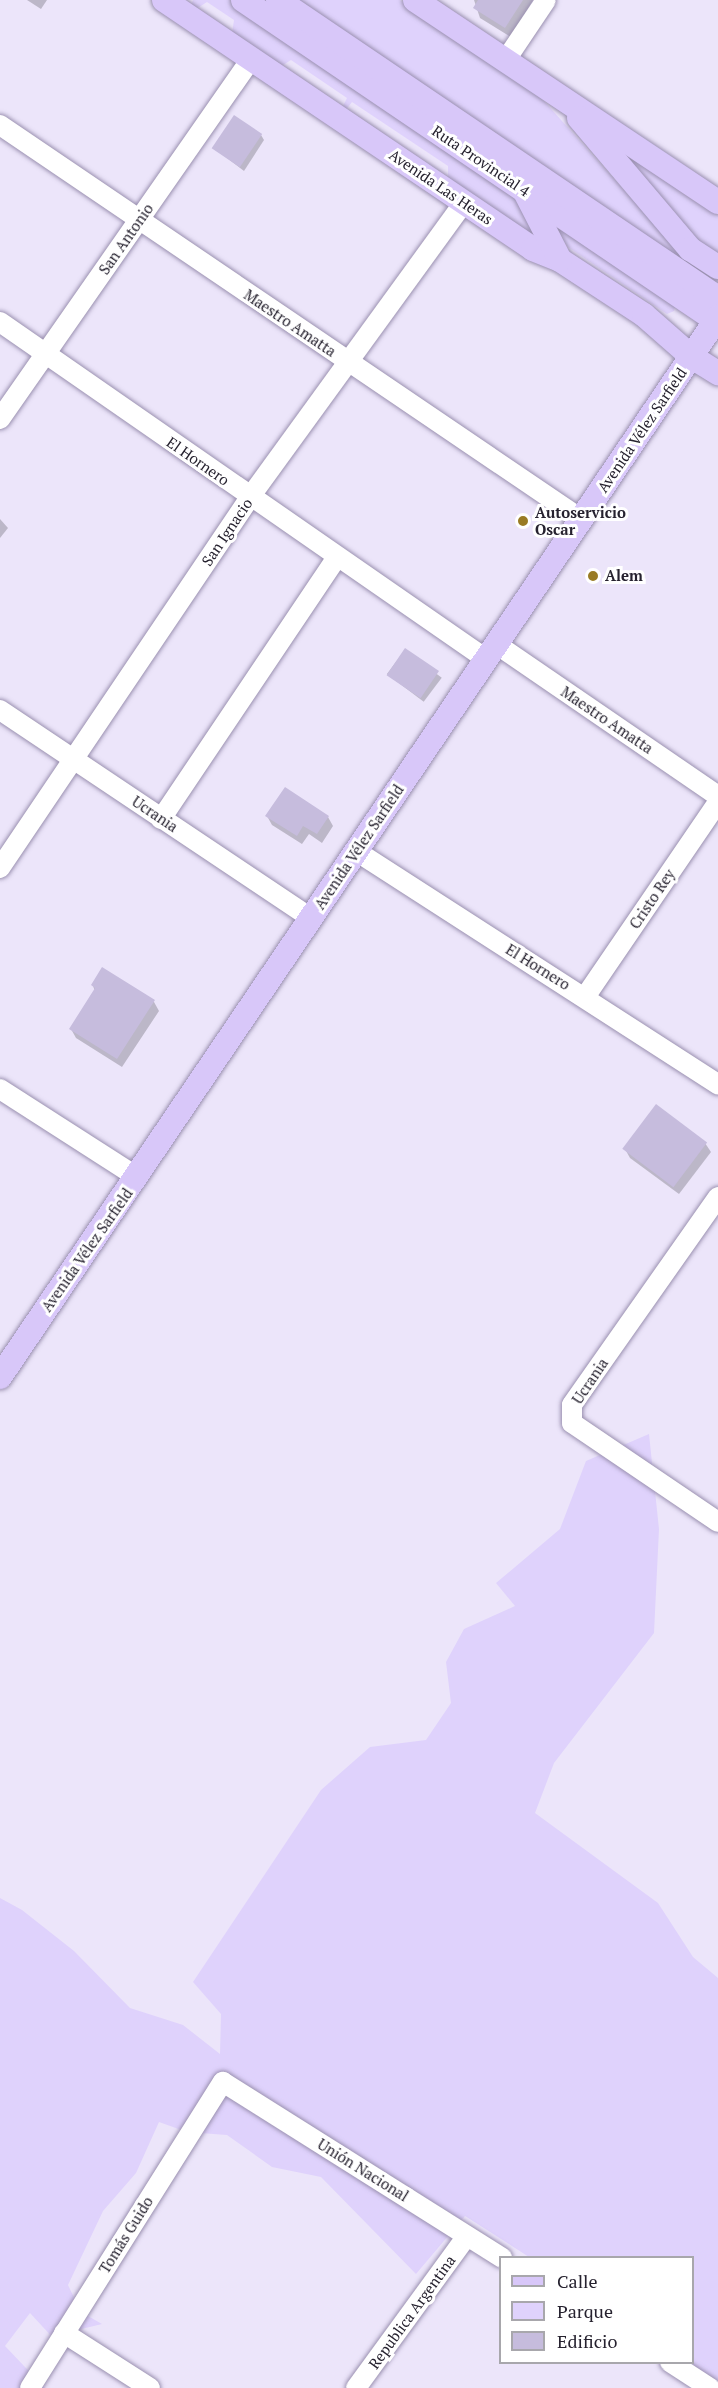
<!DOCTYPE html>
<html>
<head>
<meta charset="utf-8">
<style>
  body { margin:0 }
  #map { position:relative; width:718px; height:2388px; overflow:hidden; background:#ece5fa; font-family:"PT Serif",serif }
  div>[style] { position:absolute }
  .green>* { inset:0; background:#dfd2fc }
  .shadow>* { inset:0; background:#0003; transform-origin:0 0 }
  .building>* { inset:0; background:#c6bcdd; transform-origin:0 0 }
  .roads { filter:drop-shadow(0 0 2px #9a90b0) drop-shadow(0 0 2px #9a90b0) }
  .minor>* { height:20px; margin:-10px; padding:0 10px; transform-origin:10px; border-radius:10px; background:#fff }
  .major>* { height:24px; margin:-12px; padding:0 12px; transform-origin:12px; border-radius:12px; background:#d8c7f9 }
  .dots>* { width:16px; height:16px; translate:-50% -50%; box-sizing:border-box; border:3px solid #fff; border-radius:50% }
  span { translate:-50% -50%; white-space:nowrap; text-align:center; line-height:1.15; -webkit-text-stroke:6px #fff; paint-order:stroke }
  .street-label { font-size:15px; color:#26222f }
  .poi-label { font-size:15px; color:#26222f; font-weight:700 }
  .left { translate:0 -50%; text-align:left }
  .legend { position:absolute; left:499px; top:2256px; width:195px; height:108px; box-sizing:border-box; background:#fff; border:2px solid #a8a7ac; margin:0; padding:8px 10px; list-style:none; font-size:18px; color:#26222f }
  .legend li { display:flex; align-items:center; gap:12px; height:30px }
  .legend b { width:30px; border:2px solid #a8a7ac }
</style>
</head>
<body>
<div id="map">
  <div class="green">
    <i style="clip-path:polygon(193px 0,230px 0,515px 192px,541px 241px,448px 181px,448px 166px,352px 102px,345px 111px,342px 108px,347px 98px,291px 60px,280px 67px,232px 34px,234px 20px,207px 2px,196px 9px,191px 6px)"></i>
    <i style="clip-path:polygon(288px 0,400px 0,535px 91px,685px 258px,685px 263px)"></i>
    <i style="clip-path:polygon(618px 147px,718px 215px,718px 255px,694px 238px)"></i>
    <i style="clip-path:polygon(547px 219px,675px 306px,674px 311px,667px 314px,568px 247px)"></i>
    <i style="clip-path:polygon(649px 1434px,659px 1529px,654px 1633px,554px 1763px,535px 1813px,658px 1903px,693px 1957px,718px 1978px,718px 2382px,688px 2363px,692px 2362px,692px 2258px,529px 2257px,465px 2216px,416px 2274px,321px 2177px,272px 2167px,227px 2135px,187px 2132px,159px 2122px,136px 2173px,103px 2211px,68px 2285px,81px 2312px,102px 2324px,65px 2333px,66px 2352px,30px 2313px,5px 2346px,45px 2388px,0 2388px,0 1898px,22px 1910px,74px 1951px,130px 2008px,183px 2025px,220px 2054px,221px 2014px,193px 1982px,321px 1790px,370px 1747px,426px 1740px,451px 1703px,446px 1662px,464px 1629px,515px 1606px,496px 1583px,560px 1529px,586px 1461px)"></i>
  </div>
  <div class="shadow">
    <i style="clip-path:polygon(27px 0,47px 0,41px 9px)"></i>
    <i style="clip-path:polygon(474px 0,533px 0,511px 37px,480px 18px)"></i>
    <i style="clip-path:polygon(261px 135px,264px 140px,244px 171px,214px 148px)"></i>
    <i style="clip-path:polygon(0 519px,8px 528px,0 538px)"></i>
    <i style="left:405px;top:650px;width:46px;height:30px;rotate:37deg"></i>
    <i style="clip-path:polygon(267px 816px,328px 817px,333px 826px,322px 843px,309px 834px,302px 844px,272px 825px)"></i>
    <i style="clip-path:polygon(93px 986px,154px 1002px,159px 1011px,122px 1067px,76px 1038px,71px 1029px,95px 991px)"></i>
    <i style="clip-path:polygon(705px 1143px,711px 1152px,679px 1194px,630px 1158px,625px 1149px)"></i>
  </div>
  <div class="building">
    <i style="clip-path:polygon(478px 0,523px 0,505px 28px,473px 8px)"></i>
    <i style="left:234px;top:115px;width:34px;height:40px;rotate:34deg"></i>
    <i style="left:405px;top:648px;width:41px;height:33px;rotate:34deg"></i>
    <i style="clip-path:polygon(285px 787px,329px 816px,317px 834px,303px 826px,297px 836px,265px 816px)"></i>
    <i style="clip-path:polygon(102px 967px,155px 1000px,117px 1059px,69px 1029px,95px 988px,91px 985px)"></i>
    <i style="left:656px;top:1104px;width:64px;height:56px;rotate:37deg"></i>
  </div>
  <div class="roads">
    <div class="minor">
      <i style="left:505px;top:61px;width:73px;rotate:-56.1deg"></i>
      <i style="left:0;top:125px;width:702px;rotate:34.14deg"></i>
      <i style="left:0;top:322px;width:591px;rotate:34.74deg"></i>
      <i style="left:0;top:419px;width:439px;rotate:-55.1deg"></i>
      <i style="left:496px;top:644px;width:269px;rotate:34.4deg"></i>
      <i style="left:0;top:710px;width:374px;rotate:33.8deg"></i>
      <i style="left:161px;top:819px;width:316px;rotate:-56.1deg"></i>
      <i style="left:356px;top:851px;width:431px;rotate:32.8deg"></i>
      <i style="left:0;top:868px;width:447px;rotate:-56deg"></i>
      <i style="left:250px;top:497px;width:364px;rotate:-54deg"></i>
      <i style="left:585px;top:997px;width:236px;rotate:-55.7deg"></i>
      <i style="left:0;top:1089px;width:163px;rotate:32.7deg"></i>
      <i style="left:718px;top:1197px;width:254px;rotate:125.1deg"></i>
      <i style="left:572px;top:1405px;width:18px;rotate:90deg"></i>
      <i style="left:572px;top:1423px;width:176px;rotate:34.1deg"></i>
      <i style="left:64px;top:2333px;width:102px;rotate:32.6deg"></i>
      <i style="left:670px;top:2362px;width:48px;rotate:33deg"></i>
      <i style="left:30px;top:2388px;width:362px;rotate:-57.8deg"></i>
      <i style="left:223px;top:2082px;width:330px;rotate:32.2deg"></i>
      <i style="left:356px;top:2388px;width:188px;rotate:-53.9deg"></i>
    </div>
    <div class="major">
      <i style="left:164px;top:0;width:445px;rotate:34deg"></i>
      <i style="left:533px;top:249px;width:29px;rotate:22deg"></i>
      <i style="left:560px;top:260px;width:100px;rotate:33.2deg"></i>
      <i style="left:644px;top:315px;width:64px;rotate:41.2deg"></i>
      <i style="left:692px;top:357px;width:31px;rotate:32deg"></i>
      <i style="left:243px;top:0;width:574px;rotate:34.13deg"></i>
      <i style="left:278px;top:0;width:531px;rotate:34.11deg"></i>
      <i style="left:415px;top:0;width:364px;rotate:33.7deg"></i>
      <i style="left:579px;top:118px;width:172px;rotate:49.7deg"></i>
      <i style="left:690px;top:249px;width:33px;rotate:33deg"></i>
      <i style="left:525px;top:192px;width:76px;rotate:62.8deg"></i>
      <i style="left:0;top:1377px;width:1280px;rotate:-55.89deg"></i>
    </div>
  </div>
  <div class="dots">
    <i style="left:523px;top:521px;background:#997b24"></i>
    <i style="left:593px;top:576px;background:#997b24"></i>
  </div>
  <div class="street-label">
    <span style="left:481px;top:161px;rotate:34deg">Ruta Provincial 4</span>
    <span style="left:441px;top:187px;rotate:34deg">Avenida Las Heras</span>
    <span style="left:126px;top:239px;rotate:-55deg">San Antonio</span>
    <span style="left:290px;top:323px;rotate:34deg">Maestro Amatta</span>
    <span style="left:642px;top:430px;rotate:-56deg">Avenida Vélez Sarfield</span>
    <span style="left:198px;top:461px;rotate:35deg">El Hornero</span>
    <span style="left:227px;top:532px;rotate:-56deg">San Ignacio</span>
    <span style="left:607px;top:720px;rotate:34deg">Maestro Amatta</span>
    <span style="left:155px;top:814px;rotate:34deg">Ucrania</span>
    <span style="left:359px;top:847px;rotate:-56deg">Avenida Vélez Sarfield</span>
    <span style="left:652px;top:899px;rotate:-56deg">Cristo Rey</span>
    <span style="left:538px;top:967px;rotate:32deg">El Hornero</span>
    <span style="left:87px;top:1250px;rotate:-55deg">Avenida Vélez Sarfield</span>
    <span style="left:590px;top:1381px;rotate:-56deg">Ucrania</span>
    <span style="left:363px;top:2170px;rotate:32deg">Unión Nacional</span>
    <span style="left:126px;top:2235px;rotate:-58deg">Tomás Guido</span>
    <span style="left:412px;top:2312px;rotate:-54deg">Republica Argentina</span>
  </div>
  <div class="poi-label">
    <span class="left" style="left:535px;top:521px">Autoservicio<br>Oscar</span>
    <span class="left" style="left:605px;top:576px">Alem</span>
  </div>
  <ul class="legend">
  <li><b style="height:8px;background:#d8c7f9"></b>Calle</li>
  <li><b style="height:16px;background:#dfd2fc"></b>Parque</li>
  <li><b style="height:16px;background:#c6bcdd"></b>Edificio</li>
  </ul>
</div>
</body>
</html>
